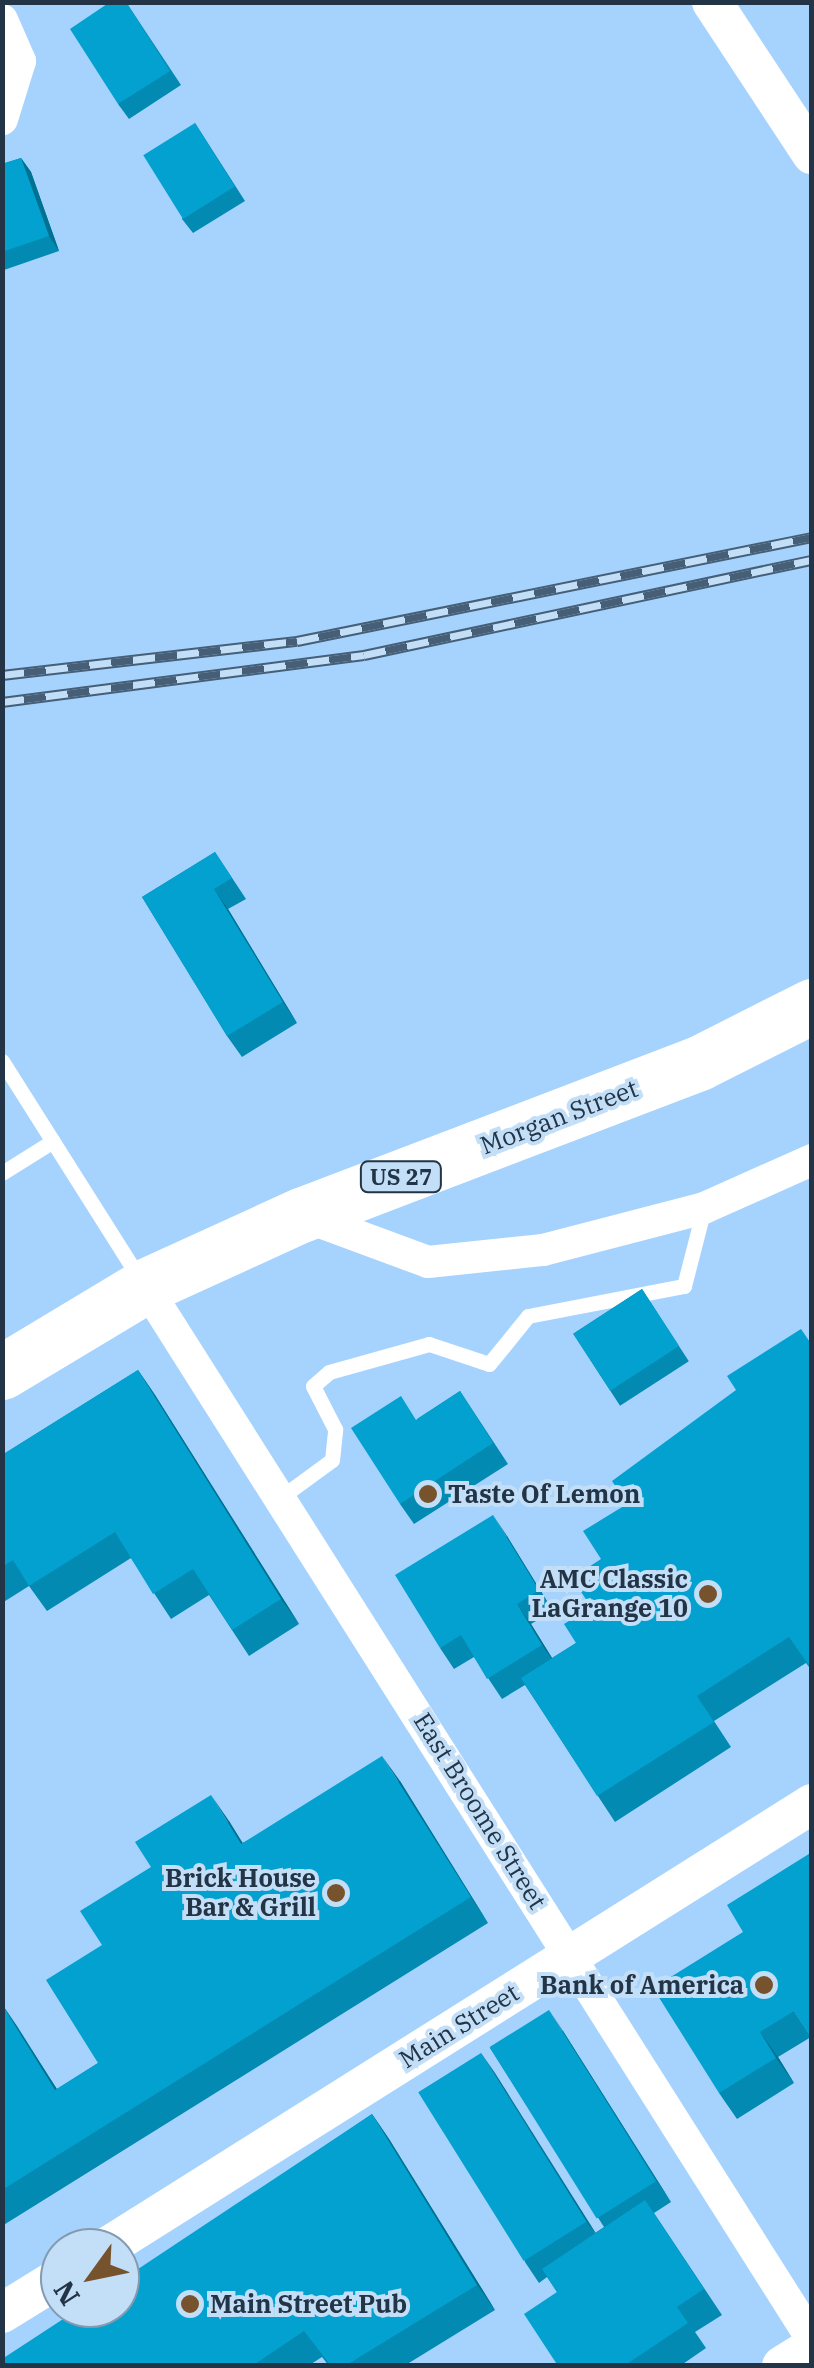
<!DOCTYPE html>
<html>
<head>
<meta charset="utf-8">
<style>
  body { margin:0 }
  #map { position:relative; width:814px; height:2368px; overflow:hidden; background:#a6d3fd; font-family:"IBM Plex Serif",serif }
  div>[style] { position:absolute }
  .service>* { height:15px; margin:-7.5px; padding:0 7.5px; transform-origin:7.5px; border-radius:7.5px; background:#fff }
  .minor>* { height:32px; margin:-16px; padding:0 16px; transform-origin:16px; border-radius:16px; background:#fff }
  .tertiary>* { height:40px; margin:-20px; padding:0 20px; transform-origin:20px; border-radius:20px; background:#fff }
  .trunk>* { height:55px; margin:-27.5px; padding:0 27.5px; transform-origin:27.5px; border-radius:27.5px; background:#fff }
  .rail>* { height:11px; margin-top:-5.5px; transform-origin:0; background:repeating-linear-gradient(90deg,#c3def7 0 22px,#465f77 0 44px); box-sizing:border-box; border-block:2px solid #465f77 }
  .wall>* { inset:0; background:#028ab2; transform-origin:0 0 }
  .shaded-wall>* { inset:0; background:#017191 }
  .building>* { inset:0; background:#02a1cf; transform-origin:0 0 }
  .dots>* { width:28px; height:28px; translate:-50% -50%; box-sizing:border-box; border:5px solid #c3def7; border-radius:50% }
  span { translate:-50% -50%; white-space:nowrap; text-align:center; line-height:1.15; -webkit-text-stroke:8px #c3def7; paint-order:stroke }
  .shield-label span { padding:2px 8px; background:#c3def7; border:2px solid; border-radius:8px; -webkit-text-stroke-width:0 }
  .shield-label { font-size:22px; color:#223445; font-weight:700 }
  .street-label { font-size:25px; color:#223445 }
  .poi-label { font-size:25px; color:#223445; font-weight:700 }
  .left { translate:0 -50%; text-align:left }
  .right { translate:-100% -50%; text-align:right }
  .frame { position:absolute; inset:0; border:5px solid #223445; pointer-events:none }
  .north { position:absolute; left:40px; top:2228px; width:100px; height:100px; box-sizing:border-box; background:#c3def7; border:2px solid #839ab0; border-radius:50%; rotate:237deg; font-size:28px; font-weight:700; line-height:40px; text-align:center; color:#223445 }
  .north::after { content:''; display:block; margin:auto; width:35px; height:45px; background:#76532c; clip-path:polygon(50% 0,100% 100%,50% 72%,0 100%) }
</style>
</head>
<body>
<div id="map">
  <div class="service">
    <i style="left:2px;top:1061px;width:258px;rotate:57.7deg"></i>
    <i style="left:2px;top:1173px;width:60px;rotate:-32.1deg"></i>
    <i style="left:280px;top:1498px;width:64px;rotate:-36.2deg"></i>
    <i style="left:332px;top:1460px;width:31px;rotate:-84deg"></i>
    <i style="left:335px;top:1429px;width:48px;rotate:-117.1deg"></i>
    <i style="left:313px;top:1386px;width:21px;rotate:-41deg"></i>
    <i style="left:329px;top:1372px;width:104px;rotate:-15.6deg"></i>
    <i style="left:429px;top:1344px;width:63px;rotate:18.4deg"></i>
    <i style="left:489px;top:1364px;width:62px;rotate:-50.9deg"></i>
    <i style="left:528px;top:1316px;width:159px;rotate:-10.9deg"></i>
    <i style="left:684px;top:1286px;width:81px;rotate:-75.6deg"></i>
  </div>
  <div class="minor">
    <i style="left:2px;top:20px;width:45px;rotate:66.3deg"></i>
    <i style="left:20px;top:61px;width:61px;rotate:107.2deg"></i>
    <i style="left:301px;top:1215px;width:135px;rotate:20.3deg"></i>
    <i style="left:428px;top:1262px;width:116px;rotate:-6deg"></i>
    <i style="left:543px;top:1250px;width:166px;rotate:-14.6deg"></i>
    <i style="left:704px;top:1208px;width:118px;rotate:-24deg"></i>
    <i style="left:145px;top:1286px;width:1246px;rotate:57.65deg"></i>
  </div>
  <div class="tertiary">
    <i style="left:712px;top:2px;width:182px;rotate:56.7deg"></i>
    <i style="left:106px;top:2248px;width:834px;rotate:-32.17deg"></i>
    <i style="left:2px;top:2313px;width:68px;rotate:-31.8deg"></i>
    <i style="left:782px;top:2366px;width:36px;rotate:-32deg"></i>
  </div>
  <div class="trunk">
    <i style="left:2px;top:1372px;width:167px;rotate:-31deg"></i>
    <i style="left:145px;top:1286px;width:171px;rotate:-24.5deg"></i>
    <i style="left:301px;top:1215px;width:426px;rotate:-20.9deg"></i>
    <i style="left:699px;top:1063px;width:127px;rotate:-26.8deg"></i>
  </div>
  <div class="rail">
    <i style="left:2px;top:675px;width:297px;rotate:-6.6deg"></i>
    <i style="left:297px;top:641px;width:525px;rotate:-11.42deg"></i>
    <i style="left:2px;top:702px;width:365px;rotate:-7.4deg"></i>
    <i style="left:364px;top:655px;width:458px;rotate:-12deg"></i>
  </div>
  <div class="wall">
    <i style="clip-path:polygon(126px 2px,181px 85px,129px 119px,118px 104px)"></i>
    <i style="clip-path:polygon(195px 123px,245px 201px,193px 233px,182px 219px)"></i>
    <i style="clip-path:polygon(21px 158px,31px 172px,59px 251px,4px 270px,2px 164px)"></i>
    <i style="clip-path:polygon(215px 852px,246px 899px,228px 909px,297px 1023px,242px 1057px,227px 1036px,142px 897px)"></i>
    <i style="left:642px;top:1289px;width:86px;height:82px;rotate:57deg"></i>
    <i style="clip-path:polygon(812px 1343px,812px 1671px,806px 1663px,714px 1721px,731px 1747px,615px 1822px,525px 1685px,502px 1699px,474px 1657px,454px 1669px,440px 1648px,507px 1536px,553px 1611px,531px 1624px,552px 1658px,576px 1643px,591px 1607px,601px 1559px,627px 1504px)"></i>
    <i style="clip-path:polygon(138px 1370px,155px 1395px,299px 1624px,249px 1656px,209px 1595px,171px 1619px,131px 1558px,47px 1611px,29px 1586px,2px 1603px,2px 1455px)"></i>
    <i style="clip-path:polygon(460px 1391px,508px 1464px,414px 1524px,400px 1504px,417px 1419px)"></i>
    <i style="clip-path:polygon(400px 1781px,488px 1923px,2px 2226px,2px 2004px,57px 2089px,98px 2063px,102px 1945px,229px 1821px,242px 1843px)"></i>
    <i style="clip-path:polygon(743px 1932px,811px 2037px,778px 2057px,794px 2083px,737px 2119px,719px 2093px)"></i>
    <i style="clip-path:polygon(563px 2031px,671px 2202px,654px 2213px,722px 2315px,695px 2332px,706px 2348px,680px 2366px,558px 2366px,557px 2292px,547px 2277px,539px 2283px,525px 2262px,481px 2053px,595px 2233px,604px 2227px,490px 2048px)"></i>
    <i style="clip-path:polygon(372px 2114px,389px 2139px,495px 2310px,404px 2366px,329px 2366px,322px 2357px,308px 2366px,2px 2366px)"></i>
  </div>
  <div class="shaded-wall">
    <i style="clip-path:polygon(21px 158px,31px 172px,59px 251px,49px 236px)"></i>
    <i style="clip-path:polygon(214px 889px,228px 909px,297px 1023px,283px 1002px)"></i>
    <i style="clip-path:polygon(138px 1370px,155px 1395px,299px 1624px,281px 1599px)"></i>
    <i style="clip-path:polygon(493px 1515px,507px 1536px,553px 1611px,539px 1590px)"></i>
    <i style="clip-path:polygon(517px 1604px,531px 1624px,557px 1666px,542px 1645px)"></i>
    <i style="clip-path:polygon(382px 1756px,400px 1781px,488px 1923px,471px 1897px)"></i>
    <i style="clip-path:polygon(211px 1795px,229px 1821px,259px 1869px,241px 1844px)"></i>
    <i style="clip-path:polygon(2px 2004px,17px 2026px,73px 2115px,55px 2090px)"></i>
    <i style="clip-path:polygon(549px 2010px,563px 2031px,671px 2202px,657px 2181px)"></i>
    <i style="clip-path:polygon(760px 2032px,778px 2057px,794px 2083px,776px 2058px)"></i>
    <i style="clip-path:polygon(481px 2053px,495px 2073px,602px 2243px,587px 2222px)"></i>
    <i style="clip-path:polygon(372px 2114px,389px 2139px,495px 2310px,477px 2285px)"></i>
  </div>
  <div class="building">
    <i style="clip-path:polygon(110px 2px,126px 2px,170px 71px,118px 104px,70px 29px)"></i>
    <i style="left:195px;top:123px;width:75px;height:61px;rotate:58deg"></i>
    <i style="clip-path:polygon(21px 158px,49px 236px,2px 252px,2px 164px)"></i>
    <i style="clip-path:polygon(215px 852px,232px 878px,214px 889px,283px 1002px,227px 1036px,142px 897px)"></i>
    <i style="left:642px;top:1289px;width:68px;height:82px;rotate:57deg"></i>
    <i style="clip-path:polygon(801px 1329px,812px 1345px,812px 1670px,789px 1637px,697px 1696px,714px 1722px,597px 1796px,521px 1678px,576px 1643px,564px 1624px,591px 1607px,572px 1578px,601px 1559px,583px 1531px,627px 1504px,612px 1481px,736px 1390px,727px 1376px)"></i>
    <i style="clip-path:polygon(138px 1370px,281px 1599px,232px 1630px,193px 1569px,153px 1594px,115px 1532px,29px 1586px,13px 1560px,2px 1567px,2px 1455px)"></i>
    <i style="clip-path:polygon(460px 1391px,493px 1443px,400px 1504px,351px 1428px,401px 1396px,416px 1420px)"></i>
    <i style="clip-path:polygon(493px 1515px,539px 1590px,517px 1604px,542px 1645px,487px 1679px,461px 1635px,440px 1648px,395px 1575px)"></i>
    <i style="clip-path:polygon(382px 1756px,471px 1897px,2px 2190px,2px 2005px,55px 2090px,98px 2063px,46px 1980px,102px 1945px,80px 1911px,151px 1867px,135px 1842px,211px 1795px,241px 1844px)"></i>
    <i style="clip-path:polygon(812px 1852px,812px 2039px,794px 2011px,760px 2032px,776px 2058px,719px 2093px,653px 1988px,743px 1932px,727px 1905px)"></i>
    <i style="left:549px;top:2010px;width:202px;height:70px;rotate:58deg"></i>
    <i style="left:481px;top:2053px;width:199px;height:74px;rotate:58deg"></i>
    <i style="clip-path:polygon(372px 2114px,477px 2285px,345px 2366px,331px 2366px,304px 2331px,252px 2366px,2px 2366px,2px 2359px,80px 2308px,120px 2308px,120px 2281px)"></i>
    <i style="clip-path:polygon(645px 2200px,704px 2289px,677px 2307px,688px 2323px,624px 2366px,558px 2366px,524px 2314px,557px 2292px,542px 2269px)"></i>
  </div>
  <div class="dots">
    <i style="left:428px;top:1494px;background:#76532c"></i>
    <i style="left:708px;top:1594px;background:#76532c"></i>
    <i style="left:336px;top:1893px;background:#76532c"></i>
    <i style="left:764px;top:1985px;background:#76532c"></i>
    <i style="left:190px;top:2304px;background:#76532c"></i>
  </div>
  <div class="shield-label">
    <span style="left:401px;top:1177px">US 27</span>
  </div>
  <div class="street-label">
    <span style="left:559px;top:1117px;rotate:-21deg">Morgan Street</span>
    <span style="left:480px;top:1811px;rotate:58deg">East Broome Street</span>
    <span style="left:459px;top:2026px;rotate:-32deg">Main Street</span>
  </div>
  <div class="poi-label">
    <span class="left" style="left:448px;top:1494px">Taste Of Lemon</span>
    <span class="right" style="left:688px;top:1594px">AMC Classic<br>LaGrange 10</span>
    <span class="right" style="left:316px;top:1893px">Brick House<br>Bar &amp; Grill</span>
    <span class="right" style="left:744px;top:1985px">Bank of America</span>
    <span class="left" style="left:210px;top:2304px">Main Street Pub</span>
  </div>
  <div class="frame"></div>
  <div class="north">N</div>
</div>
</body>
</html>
